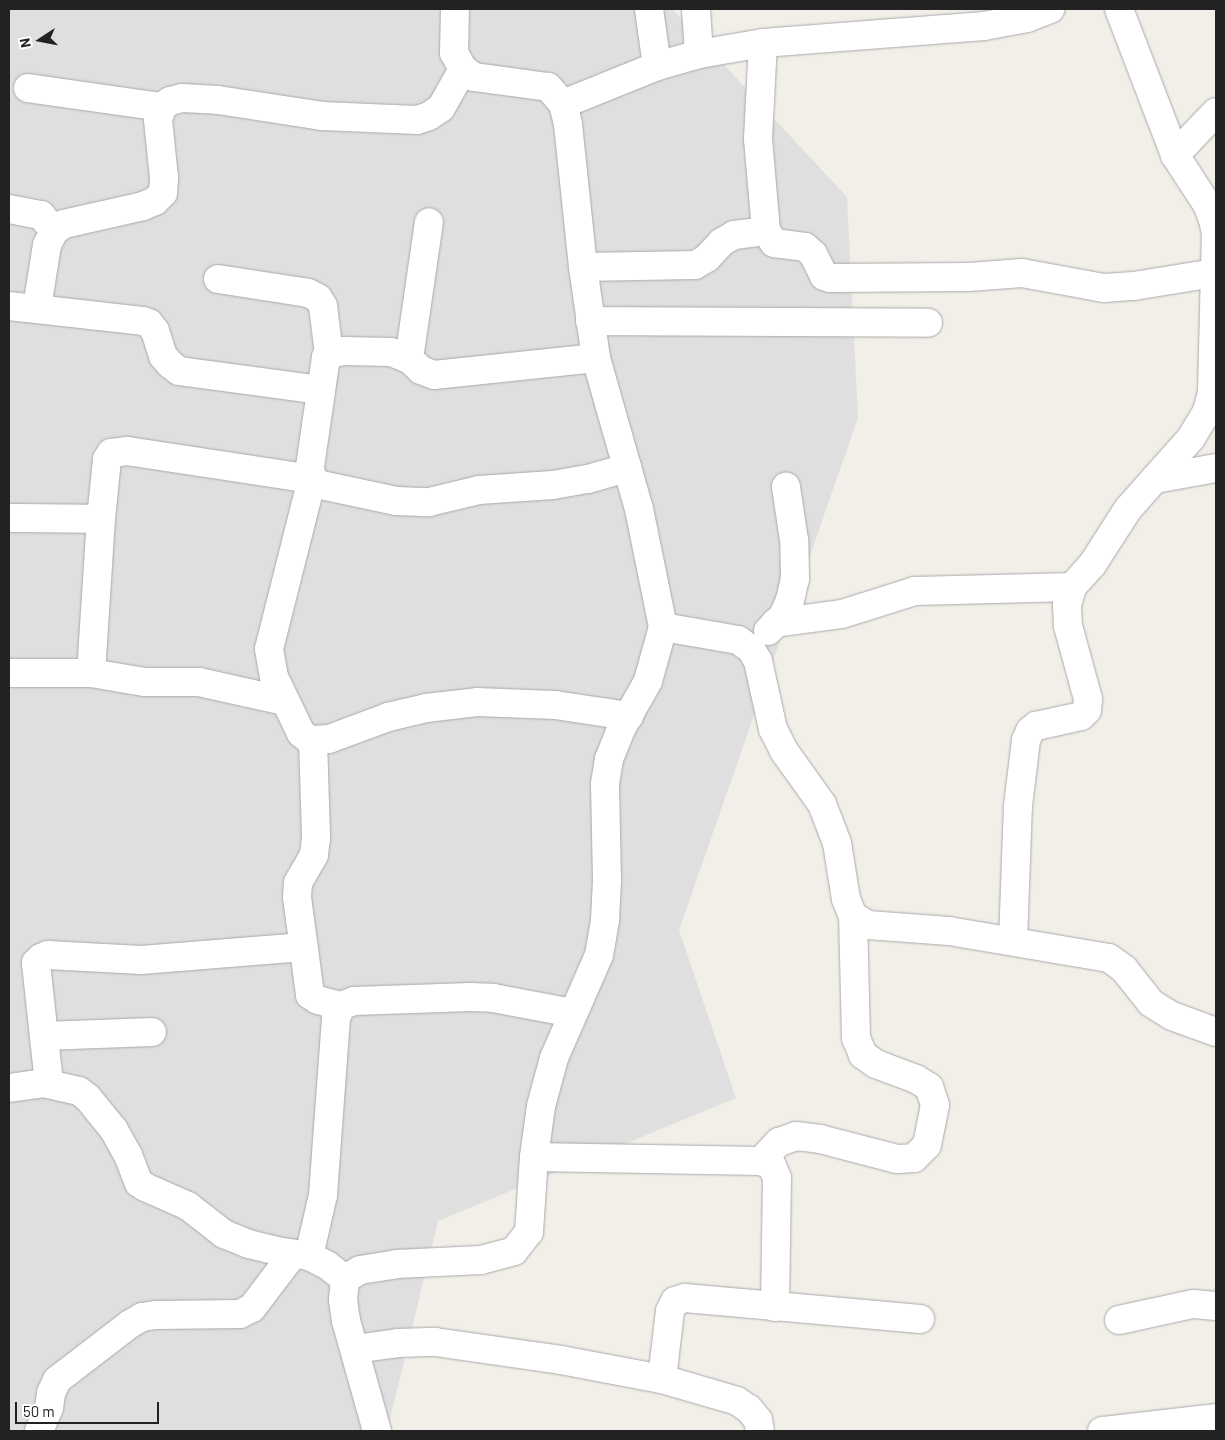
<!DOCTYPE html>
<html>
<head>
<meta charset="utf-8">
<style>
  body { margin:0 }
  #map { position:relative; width:1225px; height:1440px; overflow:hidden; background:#f2efe9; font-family:Barlow,sans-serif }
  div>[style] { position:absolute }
  .residential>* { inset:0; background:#e0dfdf }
  .roads { filter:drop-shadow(0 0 1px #a9a9a9) drop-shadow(0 0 1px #a9a9a9) }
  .minor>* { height:28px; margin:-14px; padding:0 14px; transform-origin:14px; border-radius:14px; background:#fff }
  span { translate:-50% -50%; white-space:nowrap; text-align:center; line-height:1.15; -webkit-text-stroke:4px #fff; paint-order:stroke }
  .frame { position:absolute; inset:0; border:10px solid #222; pointer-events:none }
  .north { position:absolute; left:15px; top:15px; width:50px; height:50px; -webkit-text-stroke:4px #fff; paint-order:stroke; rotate:259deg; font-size:14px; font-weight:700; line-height:20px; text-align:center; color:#222 }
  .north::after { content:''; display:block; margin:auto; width:18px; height:22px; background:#222; clip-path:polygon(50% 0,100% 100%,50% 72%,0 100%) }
  .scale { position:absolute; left:15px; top:1402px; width:144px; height:22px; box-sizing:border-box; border:2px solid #222; border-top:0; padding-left:6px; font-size:15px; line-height:18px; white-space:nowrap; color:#222; -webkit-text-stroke:4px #fff; paint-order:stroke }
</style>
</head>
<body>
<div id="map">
  <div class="residential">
    <i style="clip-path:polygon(9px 9px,672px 9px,847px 197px,858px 418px,679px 930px,736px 1098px,438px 1221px,387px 1431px,9px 1431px)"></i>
  </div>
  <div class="roads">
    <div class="minor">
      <i style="left:649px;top:9px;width:58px;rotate:82deg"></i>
      <i style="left:696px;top:9px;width:45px;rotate:86.2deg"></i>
      <i style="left:763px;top:43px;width:96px;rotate:93deg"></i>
      <i style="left:758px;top:139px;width:92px;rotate:85deg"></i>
      <i style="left:766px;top:231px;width:14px;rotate:56deg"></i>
      <i style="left:774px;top:243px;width:31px;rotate:7deg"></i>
      <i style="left:805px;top:247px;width:11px;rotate:41deg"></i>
      <i style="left:813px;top:254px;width:25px;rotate:63deg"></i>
      <i style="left:824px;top:276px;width:6px;rotate:18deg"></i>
      <i style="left:830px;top:278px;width:139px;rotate:-0.4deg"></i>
      <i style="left:969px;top:277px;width:53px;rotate:-4.3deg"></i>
      <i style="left:1022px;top:273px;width:83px;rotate:10.4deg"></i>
      <i style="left:1104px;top:288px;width:30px;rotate:-4deg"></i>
      <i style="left:1134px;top:286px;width:81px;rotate:-9.2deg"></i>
      <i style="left:28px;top:88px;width:135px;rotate:8.1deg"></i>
      <i style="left:563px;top:104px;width:101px;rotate:-22deg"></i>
      <i style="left:657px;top:66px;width:44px;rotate:-15.9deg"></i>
      <i style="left:699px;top:54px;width:65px;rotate:-9.8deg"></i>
      <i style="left:763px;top:43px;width:222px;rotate:-4.4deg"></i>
      <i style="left:984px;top:26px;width:44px;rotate:-10.5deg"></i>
      <i style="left:1027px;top:18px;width:25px;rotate:-21deg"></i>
      <i style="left:1175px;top:155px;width:59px;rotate:-46.4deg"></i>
      <i style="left:9px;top:209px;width:33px;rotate:11deg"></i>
      <i style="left:41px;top:215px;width:21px;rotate:51deg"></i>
      <i style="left:583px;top:267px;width:112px;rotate:-1deg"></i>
      <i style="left:695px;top:265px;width:14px;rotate:-30deg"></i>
      <i style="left:707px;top:258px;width:22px;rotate:-47deg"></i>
      <i style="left:722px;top:242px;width:14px;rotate:-30deg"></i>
      <i style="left:734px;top:235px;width:32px;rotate:-7deg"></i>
      <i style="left:218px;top:279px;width:91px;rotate:8.8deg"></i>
      <i style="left:308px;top:293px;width:11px;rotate:27deg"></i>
      <i style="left:318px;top:298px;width:9px;rotate:58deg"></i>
      <i style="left:323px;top:306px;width:48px;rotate:82.9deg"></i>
      <i style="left:9px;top:306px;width:134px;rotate:6.4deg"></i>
      <i style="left:142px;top:321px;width:7px;rotate:16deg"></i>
      <i style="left:149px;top:323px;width:10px;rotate:53deg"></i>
      <i style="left:155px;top:331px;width:26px;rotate:72deg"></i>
      <i style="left:163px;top:356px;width:11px;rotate:49deg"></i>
      <i style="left:170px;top:364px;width:11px;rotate:38deg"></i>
      <i style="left:179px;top:371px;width:143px;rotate:7.6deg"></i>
      <i style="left:37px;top:308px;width:64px;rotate:-81deg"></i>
      <i style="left:47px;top:245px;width:16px;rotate:-63deg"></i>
      <i style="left:54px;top:231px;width:12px;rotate:-35deg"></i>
      <i style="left:64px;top:224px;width:81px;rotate:-12.8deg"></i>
      <i style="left:143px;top:206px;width:13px;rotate:-23deg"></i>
      <i style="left:155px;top:201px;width:11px;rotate:-45deg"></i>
      <i style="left:163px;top:193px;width:15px;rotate:-86deg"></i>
      <i style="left:164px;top:178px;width:58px;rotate:-95.9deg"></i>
      <i style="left:158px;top:120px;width:14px;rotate:-73deg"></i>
      <i style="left:162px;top:107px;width:10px;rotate:-37deg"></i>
      <i style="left:170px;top:101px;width:12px;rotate:-14deg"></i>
      <i style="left:182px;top:98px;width:36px;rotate:3deg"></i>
      <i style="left:218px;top:100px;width:105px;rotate:8.7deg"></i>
      <i style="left:322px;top:116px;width:95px;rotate:2.4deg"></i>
      <i style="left:417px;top:120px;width:13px;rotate:-18deg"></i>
      <i style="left:429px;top:116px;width:14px;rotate:-34deg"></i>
      <i style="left:441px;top:108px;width:45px;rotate:-60.6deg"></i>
      <i style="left:590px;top:321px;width:338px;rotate:0.3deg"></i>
      <i style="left:596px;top:358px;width:163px;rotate:174deg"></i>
      <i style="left:434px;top:375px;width:14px;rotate:-159deg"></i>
      <i style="left:421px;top:370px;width:16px;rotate:-137deg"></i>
      <i style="left:409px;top:359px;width:19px;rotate:-159deg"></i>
      <i style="left:391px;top:352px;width:47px;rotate:-178.8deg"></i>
      <i style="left:344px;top:351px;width:15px;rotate:169deg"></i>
      <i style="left:329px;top:354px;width:4px;rotate:135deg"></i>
      <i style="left:326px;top:357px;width:111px;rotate:98.3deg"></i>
      <i style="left:310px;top:467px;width:12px;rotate:81deg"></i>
      <i style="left:312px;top:479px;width:11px;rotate:34deg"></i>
      <i style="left:321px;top:485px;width:77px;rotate:12deg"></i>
      <i style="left:396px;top:501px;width:33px;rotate:2deg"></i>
      <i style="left:429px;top:502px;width:51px;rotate:-13.5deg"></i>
      <i style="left:479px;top:490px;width:74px;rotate:-3.9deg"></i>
      <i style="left:553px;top:485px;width:36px;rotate:-10deg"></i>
      <i style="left:588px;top:479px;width:41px;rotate:-15.8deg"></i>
      <i style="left:409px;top:359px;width:138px;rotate:-81.7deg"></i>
      <i style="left:1155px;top:479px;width:62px;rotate:-10.2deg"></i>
      <i style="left:9px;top:518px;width:92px;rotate:0.6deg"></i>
      <i style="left:775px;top:623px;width:68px;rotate:-7.7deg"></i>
      <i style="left:842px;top:614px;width:77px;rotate:-17.5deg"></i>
      <i style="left:915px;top:591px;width:157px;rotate:-1.5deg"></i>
      <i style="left:663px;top:627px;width:76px;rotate:9.8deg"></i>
      <i style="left:738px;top:640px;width:16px;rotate:35deg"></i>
      <i style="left:751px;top:649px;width:14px;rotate:60deg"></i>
      <i style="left:758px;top:661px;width:70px;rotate:77.6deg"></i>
      <i style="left:773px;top:729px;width:25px;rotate:63deg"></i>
      <i style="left:784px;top:751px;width:65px;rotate:54.4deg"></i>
      <i style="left:822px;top:804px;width:42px;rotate:69deg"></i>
      <i style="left:837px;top:843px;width:57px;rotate:80.9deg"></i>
      <i style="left:846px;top:899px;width:18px;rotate:68deg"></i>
      <i style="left:853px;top:916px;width:17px;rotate:31deg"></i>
      <i style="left:868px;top:925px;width:81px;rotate:4.2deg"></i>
      <i style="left:949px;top:931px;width:162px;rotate:9.6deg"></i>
      <i style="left:1109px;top:958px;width:19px;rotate:36deg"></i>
      <i style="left:1124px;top:969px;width:43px;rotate:51.5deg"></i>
      <i style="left:1151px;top:1003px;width:25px;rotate:32deg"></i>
      <i style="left:1172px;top:1016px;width:47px;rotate:20deg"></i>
      <i style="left:768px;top:631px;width:21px;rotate:-45deg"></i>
      <i style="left:783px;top:616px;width:17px;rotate:-66deg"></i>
      <i style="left:790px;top:600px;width:22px;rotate:-77deg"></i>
      <i style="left:795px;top:579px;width:39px;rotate:-91deg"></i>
      <i style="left:794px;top:540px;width:54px;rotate:-98.6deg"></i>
      <i style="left:9px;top:673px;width:82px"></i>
      <i style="left:91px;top:673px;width:55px;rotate:9.5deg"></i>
      <i style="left:145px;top:682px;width:54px"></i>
      <i style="left:199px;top:682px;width:88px;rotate:12.5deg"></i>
      <i style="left:91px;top:673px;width:154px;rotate:-86.3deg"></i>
      <i style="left:101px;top:519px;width:60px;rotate:-84.3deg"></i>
      <i style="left:107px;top:459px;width:7px;rotate:-56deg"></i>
      <i style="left:111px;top:453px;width:16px;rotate:-7deg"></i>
      <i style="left:127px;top:451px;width:187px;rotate:8.6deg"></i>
      <i style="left:312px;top:479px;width:175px;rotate:104.2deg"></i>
      <i style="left:269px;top:649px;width:28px;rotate:80deg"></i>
      <i style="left:274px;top:677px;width:62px;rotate:64.3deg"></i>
      <i style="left:301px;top:733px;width:8px;rotate:40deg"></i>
      <i style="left:307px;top:738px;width:6px;rotate:18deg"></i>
      <i style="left:313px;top:740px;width:16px;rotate:-4deg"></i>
      <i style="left:329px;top:739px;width:63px;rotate:-20.4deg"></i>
      <i style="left:388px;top:717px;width:39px;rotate:-13deg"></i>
      <i style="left:426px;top:708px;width:51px;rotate:-6.7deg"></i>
      <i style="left:477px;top:702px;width:78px;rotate:2.2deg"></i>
      <i style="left:555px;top:705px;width:75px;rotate:8.5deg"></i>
      <i style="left:313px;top:740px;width:98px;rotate:88.2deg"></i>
      <i style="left:316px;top:838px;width:17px;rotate:97deg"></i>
      <i style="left:314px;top:855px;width:32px;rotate:120deg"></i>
      <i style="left:298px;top:883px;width:14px;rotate:94deg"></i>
      <i style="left:297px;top:897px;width:99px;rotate:82.4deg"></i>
      <i style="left:310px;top:995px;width:9px;rotate:32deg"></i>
      <i style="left:318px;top:1000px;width:24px;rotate:15deg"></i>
      <i style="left:1013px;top:941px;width:135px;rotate:-87.9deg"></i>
      <i style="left:1018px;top:806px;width:66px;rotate:-83.1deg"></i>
      <i style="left:1026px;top:740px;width:10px;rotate:-66deg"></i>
      <i style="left:1030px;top:731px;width:8px;rotate:-40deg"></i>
      <i style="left:1036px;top:726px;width:46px;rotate:-12.5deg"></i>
      <i style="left:1081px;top:716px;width:8px;rotate:-45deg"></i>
      <i style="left:1087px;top:710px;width:11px;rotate:-85deg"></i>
      <i style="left:1088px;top:699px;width:76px;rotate:-105.3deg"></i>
      <i style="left:1068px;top:626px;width:21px;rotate:-93deg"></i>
      <i style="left:1067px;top:605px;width:19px;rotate:-74deg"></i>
      <i style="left:1072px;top:587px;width:30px;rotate:-48deg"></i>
      <i style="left:1092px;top:565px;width:67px;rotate:-57.3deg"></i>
      <i style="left:1128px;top:509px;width:95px;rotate:-48.4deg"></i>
      <i style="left:1191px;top:438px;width:31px;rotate:-59deg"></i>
      <i style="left:1207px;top:411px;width:20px;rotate:-75deg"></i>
      <i style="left:1212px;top:392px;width:159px;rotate:-88.6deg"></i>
      <i style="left:1216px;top:233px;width:13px;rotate:-103deg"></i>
      <i style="left:1213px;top:220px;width:15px;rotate:-110deg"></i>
      <i style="left:1208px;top:206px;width:61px;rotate:-122.9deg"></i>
      <i style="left:1175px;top:155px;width:156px;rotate:-111deg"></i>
      <i style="left:44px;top:1036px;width:108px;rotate:-2.1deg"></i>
      <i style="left:49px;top:1083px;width:121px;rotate:-96.2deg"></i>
      <i style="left:36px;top:963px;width:7px;rotate:-45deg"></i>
      <i style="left:41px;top:958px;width:8px;rotate:-23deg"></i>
      <i style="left:48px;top:955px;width:93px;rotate:3.1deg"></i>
      <i style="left:141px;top:960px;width:163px;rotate:-4.6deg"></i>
      <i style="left:9px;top:1088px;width:35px;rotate:-8deg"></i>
      <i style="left:44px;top:1083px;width:36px;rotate:13deg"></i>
      <i style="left:79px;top:1091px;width:11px;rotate:38deg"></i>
      <i style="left:88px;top:1098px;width:41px;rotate:50.9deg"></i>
      <i style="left:114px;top:1130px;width:29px;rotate:61deg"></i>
      <i style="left:128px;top:1155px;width:30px;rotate:69deg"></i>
      <i style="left:139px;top:1183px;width:7px;rotate:34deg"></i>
      <i style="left:145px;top:1187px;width:47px;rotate:23.8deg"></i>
      <i style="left:188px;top:1206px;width:46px;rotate:37.9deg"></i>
      <i style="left:224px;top:1234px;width:27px;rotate:22deg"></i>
      <i style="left:249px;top:1244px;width:29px;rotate:14deg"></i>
      <i style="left:277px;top:1251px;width:32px;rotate:9deg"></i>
      <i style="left:309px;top:1256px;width:20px;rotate:27deg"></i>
      <i style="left:327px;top:1265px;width:23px;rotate:38deg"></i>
      <i style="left:534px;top:1157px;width:227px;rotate:1deg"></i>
      <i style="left:761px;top:1161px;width:12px;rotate:24deg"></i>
      <i style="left:772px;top:1166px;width:13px;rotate:67deg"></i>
      <i style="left:777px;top:1178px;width:129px;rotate:90.9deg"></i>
      <i style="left:761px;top:1161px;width:26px;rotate:-47deg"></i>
      <i style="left:779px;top:1142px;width:18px;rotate:-19deg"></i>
      <i style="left:796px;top:1136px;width:24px;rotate:7deg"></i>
      <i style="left:820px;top:1139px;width:80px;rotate:14.6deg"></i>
      <i style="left:897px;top:1159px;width:17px;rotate:-3deg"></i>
      <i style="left:914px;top:1158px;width:18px;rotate:-45deg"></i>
      <i style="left:927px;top:1145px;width:41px;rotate:-78.7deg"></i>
      <i style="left:935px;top:1105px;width:19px;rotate:-108deg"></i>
      <i style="left:929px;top:1087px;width:15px;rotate:-148deg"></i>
      <i style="left:916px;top:1079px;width:43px;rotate:-159.4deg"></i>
      <i style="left:876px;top:1064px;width:16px;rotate:-145deg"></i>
      <i style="left:863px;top:1055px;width:18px;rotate:-112deg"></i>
      <i style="left:856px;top:1038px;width:122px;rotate:-91.4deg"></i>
      <i style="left:309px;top:1256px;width:63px;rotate:-77.1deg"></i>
      <i style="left:323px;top:1195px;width:177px;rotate:-85.8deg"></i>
      <i style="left:336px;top:1018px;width:13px;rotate:-67deg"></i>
      <i style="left:341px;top:1006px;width:14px;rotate:-21deg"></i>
      <i style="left:354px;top:1001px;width:116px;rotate:-2deg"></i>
      <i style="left:470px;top:997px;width:23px;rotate:2deg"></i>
      <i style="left:493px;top:998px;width:81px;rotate:10.6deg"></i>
      <i style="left:1119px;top:1320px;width:76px;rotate:-12.2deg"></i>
      <i style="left:1193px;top:1304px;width:23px;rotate:5deg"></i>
      <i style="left:355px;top:1349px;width:43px;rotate:-7.9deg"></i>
      <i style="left:398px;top:1343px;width:37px;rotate:-2deg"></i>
      <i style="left:435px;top:1342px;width:127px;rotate:8.1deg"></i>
      <i style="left:561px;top:1360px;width:103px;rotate:10.7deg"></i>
      <i style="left:662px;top:1379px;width:78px;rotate:16.3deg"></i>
      <i style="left:737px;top:1401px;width:14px;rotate:34deg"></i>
      <i style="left:749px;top:1409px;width:14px;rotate:51deg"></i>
      <i style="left:758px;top:1420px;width:11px;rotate:80deg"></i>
      <i style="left:662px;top:1379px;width:68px;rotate:-83.3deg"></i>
      <i style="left:670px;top:1311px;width:11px;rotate:-63deg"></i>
      <i style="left:675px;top:1301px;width:10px;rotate:-17deg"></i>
      <i style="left:685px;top:1298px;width:236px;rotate:5.1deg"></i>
      <i style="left:39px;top:1431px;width:25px;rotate:-67deg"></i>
      <i style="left:49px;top:1408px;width:15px;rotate:-82deg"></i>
      <i style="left:51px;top:1393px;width:14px;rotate:-65deg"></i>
      <i style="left:57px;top:1380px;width:92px;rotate:-37.5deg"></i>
      <i style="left:130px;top:1324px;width:14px;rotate:-30deg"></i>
      <i style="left:142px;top:1317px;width:15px;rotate:-8deg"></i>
      <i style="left:157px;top:1315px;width:83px;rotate:-0.7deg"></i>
      <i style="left:240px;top:1314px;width:13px;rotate:-27deg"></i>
      <i style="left:252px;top:1308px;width:68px;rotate:-52.8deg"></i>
      <i style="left:377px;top:1431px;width:114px;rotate:-105.7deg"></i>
      <i style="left:346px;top:1321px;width:22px;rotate:-98deg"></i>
      <i style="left:343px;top:1299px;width:20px;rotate:-84deg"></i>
      <i style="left:345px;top:1279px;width:17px;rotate:-31deg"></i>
      <i style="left:360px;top:1270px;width:36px;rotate:-9deg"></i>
      <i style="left:396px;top:1264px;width:85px;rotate:-2.7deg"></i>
      <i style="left:481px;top:1260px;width:34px;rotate:-15deg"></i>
      <i style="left:514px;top:1251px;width:24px;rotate:-52deg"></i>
      <i style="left:529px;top:1232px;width:75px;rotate:-86.2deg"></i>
      <i style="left:534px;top:1157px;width:51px;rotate:-82.2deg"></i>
      <i style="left:541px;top:1106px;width:50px;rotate:-74.8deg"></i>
      <i style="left:554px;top:1058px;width:112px;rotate:-66.4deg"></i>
      <i style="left:599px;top:955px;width:36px;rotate:-80deg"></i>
      <i style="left:605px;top:920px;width:40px;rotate:-87.1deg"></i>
      <i style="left:607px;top:880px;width:96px;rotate:-91.2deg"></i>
      <i style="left:605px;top:784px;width:25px;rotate:-81deg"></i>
      <i style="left:609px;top:759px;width:32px;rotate:-68deg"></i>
      <i style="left:621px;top:729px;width:55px;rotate:-60.6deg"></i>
      <i style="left:648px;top:681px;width:56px;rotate:-74.5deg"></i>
      <i style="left:663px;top:627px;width:120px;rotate:-101.5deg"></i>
      <i style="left:639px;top:509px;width:157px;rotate:-105.9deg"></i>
      <i style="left:596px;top:358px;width:92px;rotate:-98.1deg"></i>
      <i style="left:583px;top:267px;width:144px;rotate:-96deg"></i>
      <i style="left:568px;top:124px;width:21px;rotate:-104deg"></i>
      <i style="left:563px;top:104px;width:23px;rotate:-131deg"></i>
      <i style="left:548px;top:87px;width:75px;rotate:-172.3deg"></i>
      <i style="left:474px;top:77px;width:14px;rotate:-144deg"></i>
      <i style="left:463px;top:69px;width:18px;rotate:-119deg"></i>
      <i style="left:454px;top:53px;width:44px;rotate:-88.7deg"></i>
      <i style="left:1102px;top:1431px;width:115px;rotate:-6.5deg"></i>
    </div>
  </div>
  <div class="frame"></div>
  <div class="north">N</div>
  <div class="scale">50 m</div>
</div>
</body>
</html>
